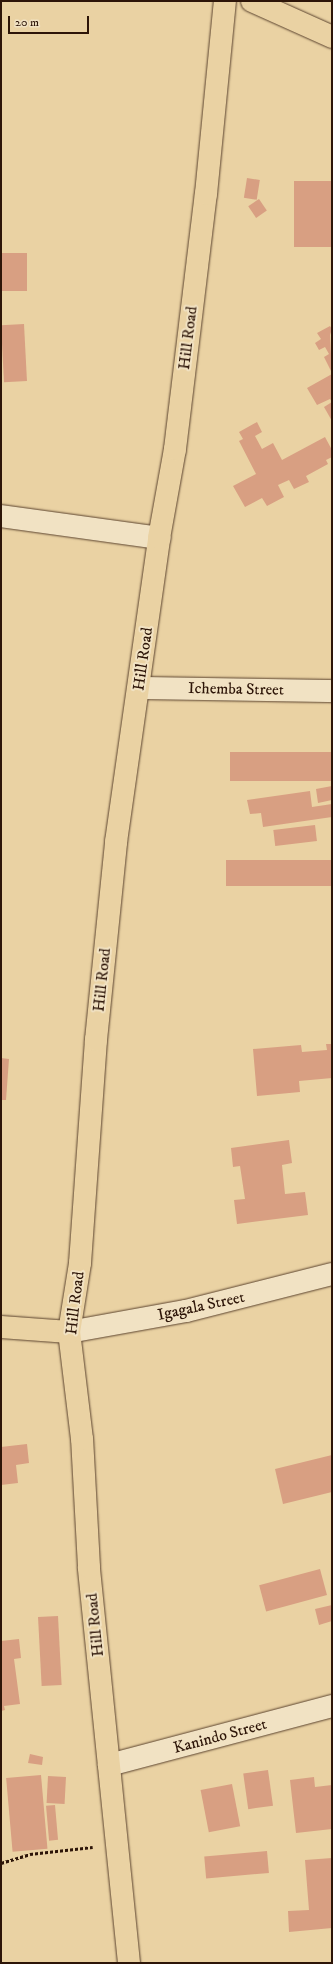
<!DOCTYPE html>
<html>
<head>
<meta charset="utf-8">
<style>
  body { margin:0 }
  #map { position:relative; width:333px; height:1964px; overflow:hidden; background:#ead2a3; font-family:"IM FELL DW Pica",serif }
  div>[style] { position:absolute }
  .building>* { inset:0; background:#d89f82; transform-origin:0 0 }
  .path>* { height:2.5px; margin-top:-1.25px; transform-origin:0; background:repeating-linear-gradient(90deg,#2d1508 0 3px,transparent 0 5px) }
  .roads { filter:drop-shadow(0 0 1px #5c442f) drop-shadow(0 0 1px #5c442f) }
  .minor>* { height:22px; margin:-11px; padding:0 11px; transform-origin:11px; border-radius:11px; background:#f1e2c3 }
  .major>* { height:22px; margin:-11px; padding:0 11px; transform-origin:11px; border-radius:11px; background:#ead2a3 }
  span { translate:-50% -50%; white-space:nowrap; text-align:center; line-height:1.15; -webkit-text-stroke:4px #f1e2c3; paint-order:stroke }
  .street-label { font-size:16px; color:#2d1508 }
  .frame { position:absolute; inset:0; border:2px solid #2d1508; pointer-events:none }
  .scale { position:absolute; left:8px; top:16px; width:81px; height:18px; box-sizing:border-box; border:2px solid #2d1508; border-top:0; padding-left:5px; font-size:12px; line-height:14px; white-space:nowrap; color:#2d1508; -webkit-text-stroke:3px #f1e2c3; paint-order:stroke }
</style>
</head>
<body>
<div id="map">
  <div class="building">
    <i style="left:247px;top:178px;width:13px;height:20px;rotate:9deg"></i>
    <i style="left:332px;top:181px;width:66px;height:38px;rotate:90deg"></i>
    <i style="left:259px;top:199px;width:14px;height:13px;rotate:56deg"></i>
    <i style="left:1px;top:253px;width:26px;height:38px"></i>
    <i style="left:24px;top:324px;width:57px;height:23px;rotate:87deg"></i>
    <i style="clip-path:polygon(330px 326px,332px 329px,330px 335px,332px 373px,324px 357px,329px 354px,325px 347px,319px 350px,315px 343px,321px 339px,317px 333px)"></i>
    <i style="clip-path:polygon(332px 374px,332px 402px,330px 399px,317px 405px,307px 388px)"></i>
    <i style="clip-path:polygon(332px 402px,332px 421px,324px 407px)"></i>
    <i style="clip-path:polygon(257px 422px,262px 432px,255px 436px,262px 449px,273px 443px,282px 460px,325px 437px,332px 450px,332px 457px,326px 460px,328px 464px,306px 476px,309px 482px,294px 489px,289px 480px,278px 485px,284px 497px,267px 506px,262px 498px,245px 507px,233px 486px,256px 474px,239px 441px,243px 439px,239px 432px)"></i>
    <i style="left:332px;top:752px;width:29px;height:102px;rotate:90deg"></i>
    <i style="clip-path:polygon(332px 786px,332px 800px,318px 803px,316px 789px)"></i>
    <i style="clip-path:polygon(310px 791px,312px 807px,332px 804px,332px 817px,263px 827px,261px 813px,250px 814px,247px 800px)"></i>
    <i style="left:315px;top:825px;width:16px;height:42px;rotate:83deg"></i>
    <i style="left:332px;top:860px;width:26px;height:106px;rotate:90deg"></i>
    <i style="clip-path:polygon(326px 1044px,332px 1044px,332px 1078px,299px 1081px,300px 1092px,257px 1096px,253px 1049px,301px 1045px,302px 1052px,327px 1050px)"></i>
    <i style="clip-path:polygon(1px 1058px,9px 1059px,6px 1100px,1px 1100px)"></i>
    <i style="clip-path:polygon(289px 1140px,292px 1163px,282px 1165px,285px 1194px,305px 1192px,308px 1215px,237px 1224px,234px 1200px,245px 1199px,240px 1166px,233px 1167px,231px 1148px)"></i>
    <i style="clip-path:polygon(27px 1444px,29px 1463px,16px 1465px,18px 1483px,1px 1485px,1px 1447px)"></i>
    <i style="clip-path:polygon(332px 1455px,332px 1492px,283px 1504px,275px 1469px)"></i>
    <i style="left:320px;top:1569px;width:27px;height:63px;rotate:75deg"></i>
    <i style="clip-path:polygon(332px 1605px,332px 1621px,319px 1625px,315px 1609px)"></i>
    <i style="left:58px;top:1616px;width:69px;height:20px;rotate:87deg"></i>
    <i style="clip-path:polygon(19px 1639px,21px 1658px,14px 1659px,20px 1704px,4px 1706px,5px 1710px,1px 1711px,1px 1641px)"></i>
    <i style="clip-path:polygon(30px 1754px,43px 1757px,42px 1765px,28px 1763px)"></i>
    <i style="left:268px;top:1770px;width:36px;height:25px;rotate:82deg"></i>
    <i style="left:41px;top:1775px;width:74px;height:35px;rotate:85deg"></i>
    <i style="left:48px;top:1776px;width:18px;height:27px;rotate:3deg"></i>
    <i style="clip-path:polygon(314px 1777px,315px 1787px,332px 1785px,332px 1829px,296px 1833px,290px 1780px)"></i>
    <i style="left:232px;top:1784px;width:43px;height:32px;rotate:79deg"></i>
    <i style="left:55px;top:1805px;width:35px;height:9px;rotate:85deg"></i>
    <i style="left:267px;top:1851px;width:22px;height:63px;rotate:85deg"></i>
    <i style="clip-path:polygon(332px 1858px,332px 1928px,289px 1932px,288px 1911px,309px 1910px,305px 1860px)"></i>
  </div>
  <div class="path">
    <i style="left:1px;top:1863px;width:30px;rotate:-17deg"></i>
    <i style="left:30px;top:1854px;width:63px;rotate:-6.3deg"></i>
  </div>
  <div class="roads">
    <div class="minor">
      <i style="left:1px;top:516px;width:160px;rotate:7.9deg"></i>
      <i style="left:139px;top:688px;width:193px;rotate:0.9deg"></i>
      <i style="left:69px;top:1332px;width:119px;rotate:-10.2deg"></i>
      <i style="left:186px;top:1311px;width:151px;rotate:-14.2deg"></i>
      <i style="left:109px;top:1765px;width:231px;rotate:-14.8deg"></i>
    </div>
    <div class="major">
      <i style="left:252px;top:1px;width:88px;rotate:24.2deg"></i>
      <i style="left:1px;top:1327px;width:68px;rotate:4.2deg"></i>
      <i style="left:129px;top:1963px;width:398px;rotate:-95.8deg"></i>
      <i style="left:89px;top:1567px;width:128px;rotate:-93.1deg"></i>
      <i style="left:82px;top:1439px;width:108px;rotate:-96.9deg"></i>
      <i style="left:69px;top:1332px;width:70px;rotate:-80.9deg"></i>
      <i style="left:80px;top:1263px;width:224px;rotate:-85.9deg"></i>
      <i style="left:96px;top:1040px;width:199px;rotate:-84.2deg"></i>
      <i style="left:116px;top:842px;width:307px;rotate:-81.9deg"></i>
      <i style="left:159px;top:538px;width:90px;rotate:-79.8deg"></i>
      <i style="left:175px;top:449px;width:257px;rotate:-83.1deg"></i>
      <i style="left:206px;top:194px;width:194px;rotate:-84.4deg"></i>
    </div>
  </div>
  <div class="street-label">
    <span style="left:188px;top:338px;rotate:-83deg">Hill Road</span>
    <span style="left:143px;top:659px;rotate:-82deg">Hill Road</span>
    <span style="left:236px;top:689px;rotate:1deg">Ichemba Street</span>
    <span style="left:102px;top:980px;rotate:-84deg">Hill Road</span>
    <span style="left:75px;top:1303px;rotate:-83deg">Hill Road</span>
    <span style="left:201px;top:1306px;rotate:-12deg">Igagala Street</span>
    <span style="left:95px;top:1625px;rotate:-96deg">Hill Road</span>
    <span style="left:220px;top:1736px;rotate:-15deg">Kanindo Street</span>
  </div>
  <div class="frame"></div>
  <div class="scale">20 m</div>
</div>
</body>
</html>
